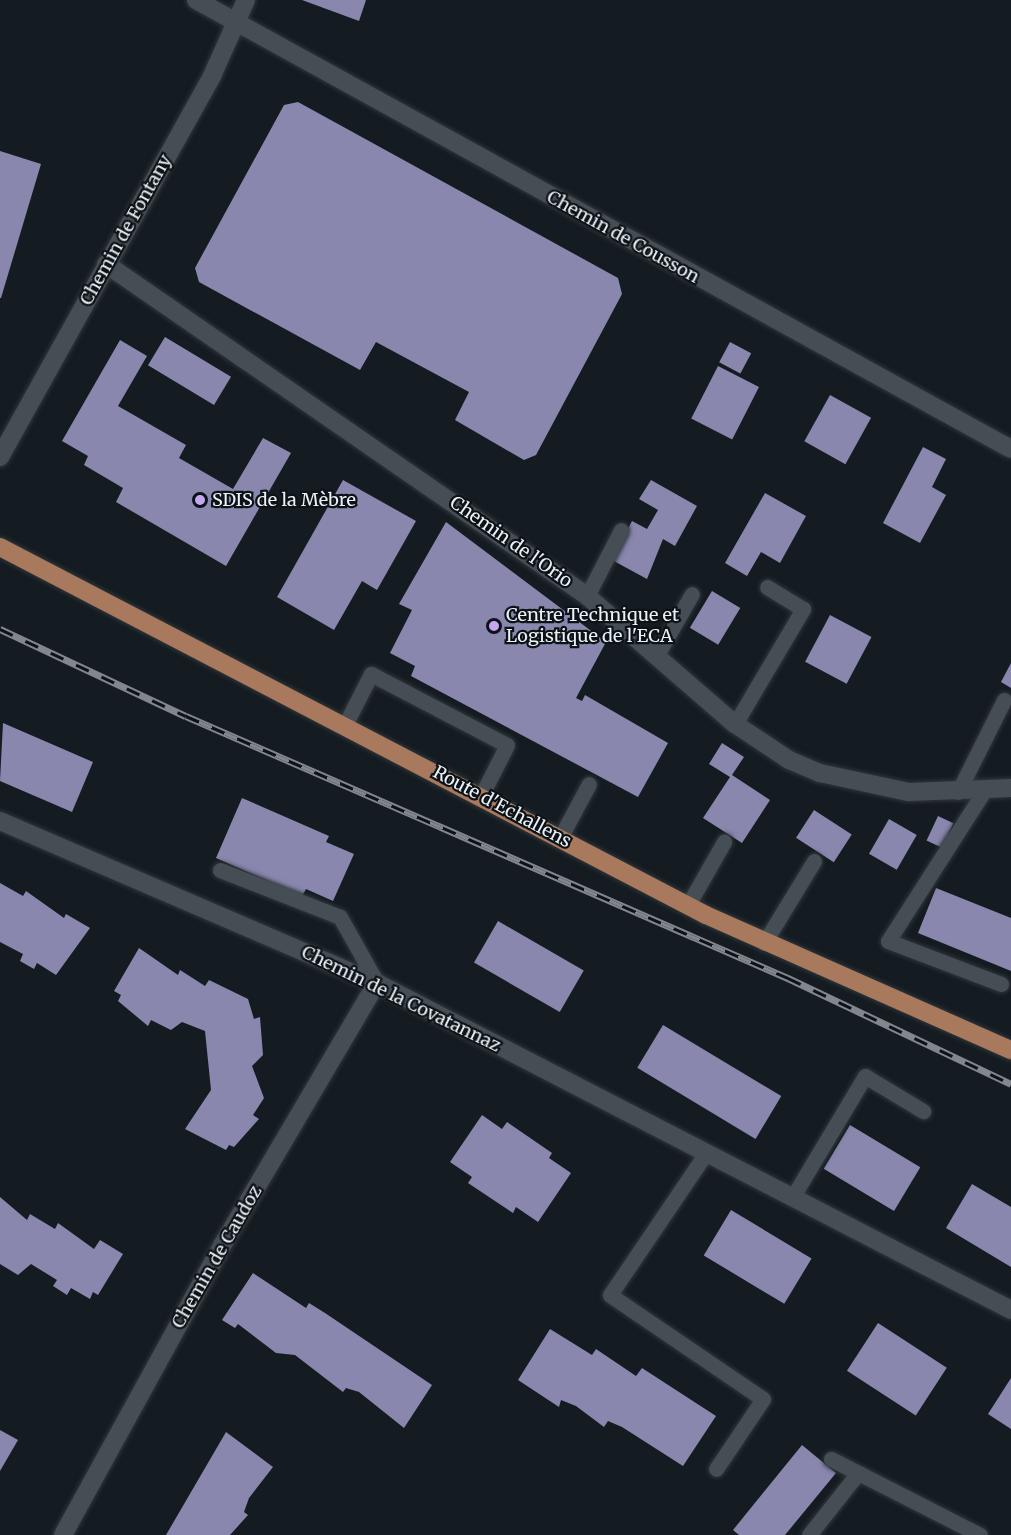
<!DOCTYPE html>
<html>
<head>
<meta charset="utf-8">
<style>
  body { margin:0 }
  #map { position:relative; width:1011px; height:1535px; overflow:hidden; background:#141c22; font-family:Merriweather,serif }
  div>[style] { position:absolute }
  .building>* { inset:0; background:#8987ae; transform-origin:0 0 }
  .roads { filter:drop-shadow(0 0 2px #31363a) drop-shadow(0 0 2px #31363a) }
  .service>* { height:15px; margin:-7.5px; padding:0 7.5px; transform-origin:7.5px; border-radius:7.5px; background:#464e55 }
  .minor>* { height:18px; margin:-9px; padding:0 9px; transform-origin:9px; border-radius:9px; background:#464e55 }
  .primary>* { height:18px; margin:-9px; padding:0 9px; transform-origin:9px; border-radius:9px; background:#a8795c }
  .rail>* { height:7px; margin-top:-3.5px; transform-origin:0; background:repeating-linear-gradient(90deg,#0c1318 0 14px,#81878c 0 28px); box-sizing:border-box; border-block:2px solid #81878c }
  .dots>* { width:16px; height:16px; translate:-50% -50%; box-sizing:border-box; border:3px solid #0c1318; border-radius:50% }
  span { translate:-50% -50%; white-space:nowrap; text-align:center; line-height:1.15; -webkit-text-stroke:4.5px #0c1318; paint-order:stroke }
  .street-label { font-size:18px; color:#ecf1f5 }
  .poi-label { font-size:18px; color:#ecf1f5 }
  .left { translate:0 -50%; text-align:left }
</style>
</head>
<body>
<div id="map">
  <div class="building">
    <i style="clip-path:polygon(302px 0,366px 0,359px 21px)"></i>
    <i style="clip-path:polygon(298px 102px,618px 278px,622px 294px,536px 455px,524px 460px,455px 420px,469px 392px,376px 342px,360px 370px,199px 282px,195px 268px,284px 105px)"></i>
    <i style="clip-path:polygon(0 151px,41px 164px,1px 298px,0 298px)"></i>
    <i style="left:165px;top:337px;width:77px;height:33px;rotate:31deg"></i>
    <i style="clip-path:polygon(120px 340px,147px 356px,118px 406px,186px 445px,179px 458px,233px 489px,263px 438px,291px 453px,226px 566px,116px 502px,123px 488px,84px 465px,88px 456px,62px 441px)"></i>
    <i style="left:730px;top:342px;width:24px;height:23px;rotate:28deg"></i>
    <i style="left:718px;top:366px;width:46px;height:59px;rotate:27deg"></i>
    <i style="left:830px;top:395px;width:47px;height:53px;rotate:29deg"></i>
    <i style="clip-path:polygon(923px 447px,946px 459px,932px 487px,946px 495px,920px 543px,883px 523px)"></i>
    <i style="clip-path:polygon(343px 480px,416px 521px,377px 590px,362px 581px,334px 630px,277px 597px)"></i>
    <i style="clip-path:polygon(651px 480px,697px 506px,675px 546px,663px 539px,647px 579px,612px 560px,632px 521px,647px 529px,658px 510px,639px 499px)"></i>
    <i style="clip-path:polygon(765px 493px,806px 516px,780px 563px,761px 552px,747px 576px,725px 563px)"></i>
    <i style="clip-path:polygon(446px 522px,606px 642px,576px 698px,582px 701px,585px 695px,668px 743px,638px 797px,411px 676px,415px 666px,390px 653px,412px 610px,399px 604px)"></i>
    <i style="left:712px;top:591px;width:33px;height:43px;rotate:31deg"></i>
    <i style="left:830px;top:615px;width:47px;height:53px;rotate:28deg"></i>
    <i style="clip-path:polygon(1011px 663px,1011px 688px,1001px 682px)"></i>
    <i style="clip-path:polygon(3px 723px,93px 762px,72px 812px,0 781px)"></i>
    <i style="clip-path:polygon(722px 743px,744px 757px,732px 775px,770px 800px,742px 843px,703px 818px,730px 777px,709px 764px)"></i>
    <i style="clip-path:polygon(242px 798px,329px 836px,326px 842px,354px 854px,333px 901px,306px 889px,302px 896px,216px 858px)"></i>
    <i style="left:814px;top:810px;width:45px;height:33px;rotate:33deg"></i>
    <i style="left:938px;top:816px;width:17px;height:27px;rotate:25deg"></i>
    <i style="left:889px;top:819px;width:32px;height:40px;rotate:30deg"></i>
    <i style="clip-path:polygon(0 883px,23px 896px,26px 891px,64px 918px,66px 914px,90px 928px,56px 975px,37px 963px,34px 969px,20px 961px,23px 954px,0 942px)"></i>
    <i style="clip-path:polygon(936px 888px,1011px 918px,1011px 971px,918px 933px)"></i>
    <i style="left:498px;top:921px;width:99px;height:48px;rotate:30deg"></i>
    <i style="clip-path:polygon(139px 948px,178px 975px,180px 970px,205px 986px,209px 980px,248px 999px,254px 1019px,260px 1017px,263px 1055px,252px 1066px,264px 1098px,253px 1115px,259px 1119px,234px 1147px,229px 1145px,226px 1150px,185px 1129px,211px 1090px,205px 1031px,182px 1022px,171px 1030px,151px 1020px,148px 1026px,118px 1001px,121px 995px,114px 991px)"></i>
    <i style="left:663px;top:1025px;width:138px;height:50px;rotate:31deg"></i>
    <i style="clip-path:polygon(482px 1115px,502px 1129px,507px 1122px,552px 1153px,549px 1158px,571px 1173px,538px 1222px,516px 1207px,513px 1213px,468px 1183px,472px 1177px,450px 1162px)"></i>
    <i style="left:850px;top:1125px;width:82px;height:51px;rotate:31deg"></i>
    <i style="clip-path:polygon(972px 1184px,1011px 1207px,1011px 1267px,946px 1228px)"></i>
    <i style="clip-path:polygon(0 1197px,27px 1220px,30px 1214px,55px 1229px,58px 1223px,94px 1249px,100px 1240px,123px 1254px,98px 1295px,93px 1292px,90px 1299px,71px 1288px,67px 1295px,53px 1286px,57px 1280px,31px 1264px,18px 1275px,0 1264px)"></i>
    <i style="left:731px;top:1210px;width:94px;height:53px;rotate:31deg"></i>
    <i style="clip-path:polygon(253px 1273px,306px 1308px,309px 1303px,325px 1313px,432px 1385px,404px 1428px,359px 1392px,346px 1388px,343px 1392px,295px 1355px,276px 1353px,238px 1324px,235px 1328px,222px 1320px)"></i>
    <i style="left:878px;top:1323px;width:82px;height:57px;rotate:33deg"></i>
    <i style="clip-path:polygon(550px 1329px,592px 1355px,596px 1349px,636px 1376px,642px 1368px,716px 1416px,683px 1466px,622px 1427px,608px 1421px,604px 1427px,576px 1406px,561px 1400px,559px 1407px,518px 1380px)"></i>
    <i style="clip-path:polygon(1011px 1378px,1011px 1429px,988px 1414px)"></i>
    <i style="clip-path:polygon(0 1430px,18px 1440px,0 1471px)"></i>
    <i style="clip-path:polygon(226px 1432px,273px 1467px,249px 1498px,244px 1512px,248px 1515px,230px 1535px,166px 1535px)"></i>
    <i style="clip-path:polygon(802px 1445px,836px 1473px,785px 1535px,739px 1535px,733px 1530px)"></i>
  </div>
  <div class="roads">
    <div class="service">
      <i style="left:587px;top:596px;width:74px;rotate:-62.7deg"></i>
      <i style="left:657px;top:655px;width:70px;rotate:-60.2deg"></i>
      <i style="left:346px;top:723px;width:55px;rotate:-63deg"></i>
      <i style="left:371px;top:674px;width:153px;rotate:27.6deg"></i>
      <i style="left:507px;top:745px;width:57px;rotate:117deg"></i>
      <i style="left:735px;top:724px;width:134px;rotate:-59.4deg"></i>
      <i style="left:803px;top:609px;width:42px;rotate:-148.6deg"></i>
      <i style="left:984px;top:791px;width:178px;rotate:122.6deg"></i>
      <i style="left:888px;top:941px;width:121px;rotate:20.8deg"></i>
      <i style="left:958px;top:792px;width:103px;rotate:-63.4deg"></i>
      <i style="left:560px;top:838px;width:61px;rotate:-61.8deg"></i>
      <i style="left:220px;top:870px;width:129px;rotate:21.4deg"></i>
      <i style="left:340px;top:917px;width:76px;rotate:60.7deg"></i>
      <i style="left:688px;top:905px;width:73px;rotate:-60.3deg"></i>
      <i style="left:764px;top:943px;width:96px;rotate:-58.6deg"></i>
      <i style="left:706px;top:1153px;width:171px;rotate:124.1deg"></i>
      <i style="left:610px;top:1295px;width:185px;rotate:34.2deg"></i>
      <i style="left:763px;top:1399px;width:84px;rotate:123.9deg"></i>
      <i style="left:792px;top:1198px;width:142px;rotate:-59.1deg"></i>
      <i style="left:865px;top:1076px;width:68px;rotate:31.1deg"></i>
      <i style="left:831px;top:1459px;width:167px;rotate:27deg"></i>
      <i style="left:809px;top:1535px;width:79px;rotate:-51.7deg"></i>
    </div>
    <div class="minor">
      <i style="left:196px;top:0;width:930px;rotate:28.85deg"></i>
      <i style="left:106px;top:264px;width:584px;rotate:34.61deg"></i>
      <i style="left:587px;top:596px;width:196px;rotate:40.9deg"></i>
      <i style="left:735px;top:724px;width:65px;rotate:33.7deg"></i>
      <i style="left:789px;top:760px;width:34px;rotate:23deg"></i>
      <i style="left:820px;top:773px;width:91px;rotate:12.1deg"></i>
      <i style="left:909px;top:792px;width:102px;rotate:-2.2deg"></i>
      <i style="left:0;top:457px;width:436px;rotate:-60.9deg"></i>
      <i style="left:212px;top:76px;width:83px;rotate:-65.9deg"></i>
      <i style="left:0;top:821px;width:410px;rotate:23.3deg"></i>
      <i style="left:377px;top:983px;width:713px;rotate:27.28deg"></i>
      <i style="left:63px;top:1535px;width:332px;rotate:-61.2deg"></i>
      <i style="left:223px;top:1244px;width:303px;rotate:-59.5deg"></i>
    </div>
    <div class="primary">
      <i style="left:0;top:547px;width:796px;rotate:27.53deg"></i>
      <i style="left:706px;top:915px;width:334px;rotate:23.9deg"></i>
    </div>
  </div>
  <div class="rail">
    <i style="left:0;top:629px;width:205px;rotate:25.1deg"></i>
    <i style="left:186px;top:716px;width:657px;rotate:23.52deg"></i>
    <i style="left:788px;top:978px;width:247px;rotate:25.4deg"></i>
  </div>
  <div class="dots">
    <i style="left:200px;top:500px;background:#c5a7f1"></i>
    <i style="left:494px;top:626px;background:#c5a7f1"></i>
  </div>
  <div class="street-label">
    <span style="left:126px;top:230px;rotate:-61deg">Chemin de Fontany</span>
    <span style="left:623px;top:237px;rotate:29deg">Chemin de Cousson</span>
    <span style="left:511px;top:542px;rotate:35deg">Chemin de l'Orio</span>
    <span style="left:502px;top:807px;rotate:28deg">Route d'Echallens</span>
    <span style="left:401px;top:999px;rotate:26deg">Chemin de la Covatannaz</span>
    <span style="left:217px;top:1257px;rotate:-60deg">Chemin de Caudoz</span>
  </div>
  <div class="poi-label">
    <span class="left" style="left:212px;top:500px">SDIS de la Mèbre</span>
    <span class="left" style="left:506px;top:626px">Centre Technique et<br>Logistique de l'ECA</span>
  </div>
</div>
</body>
</html>
